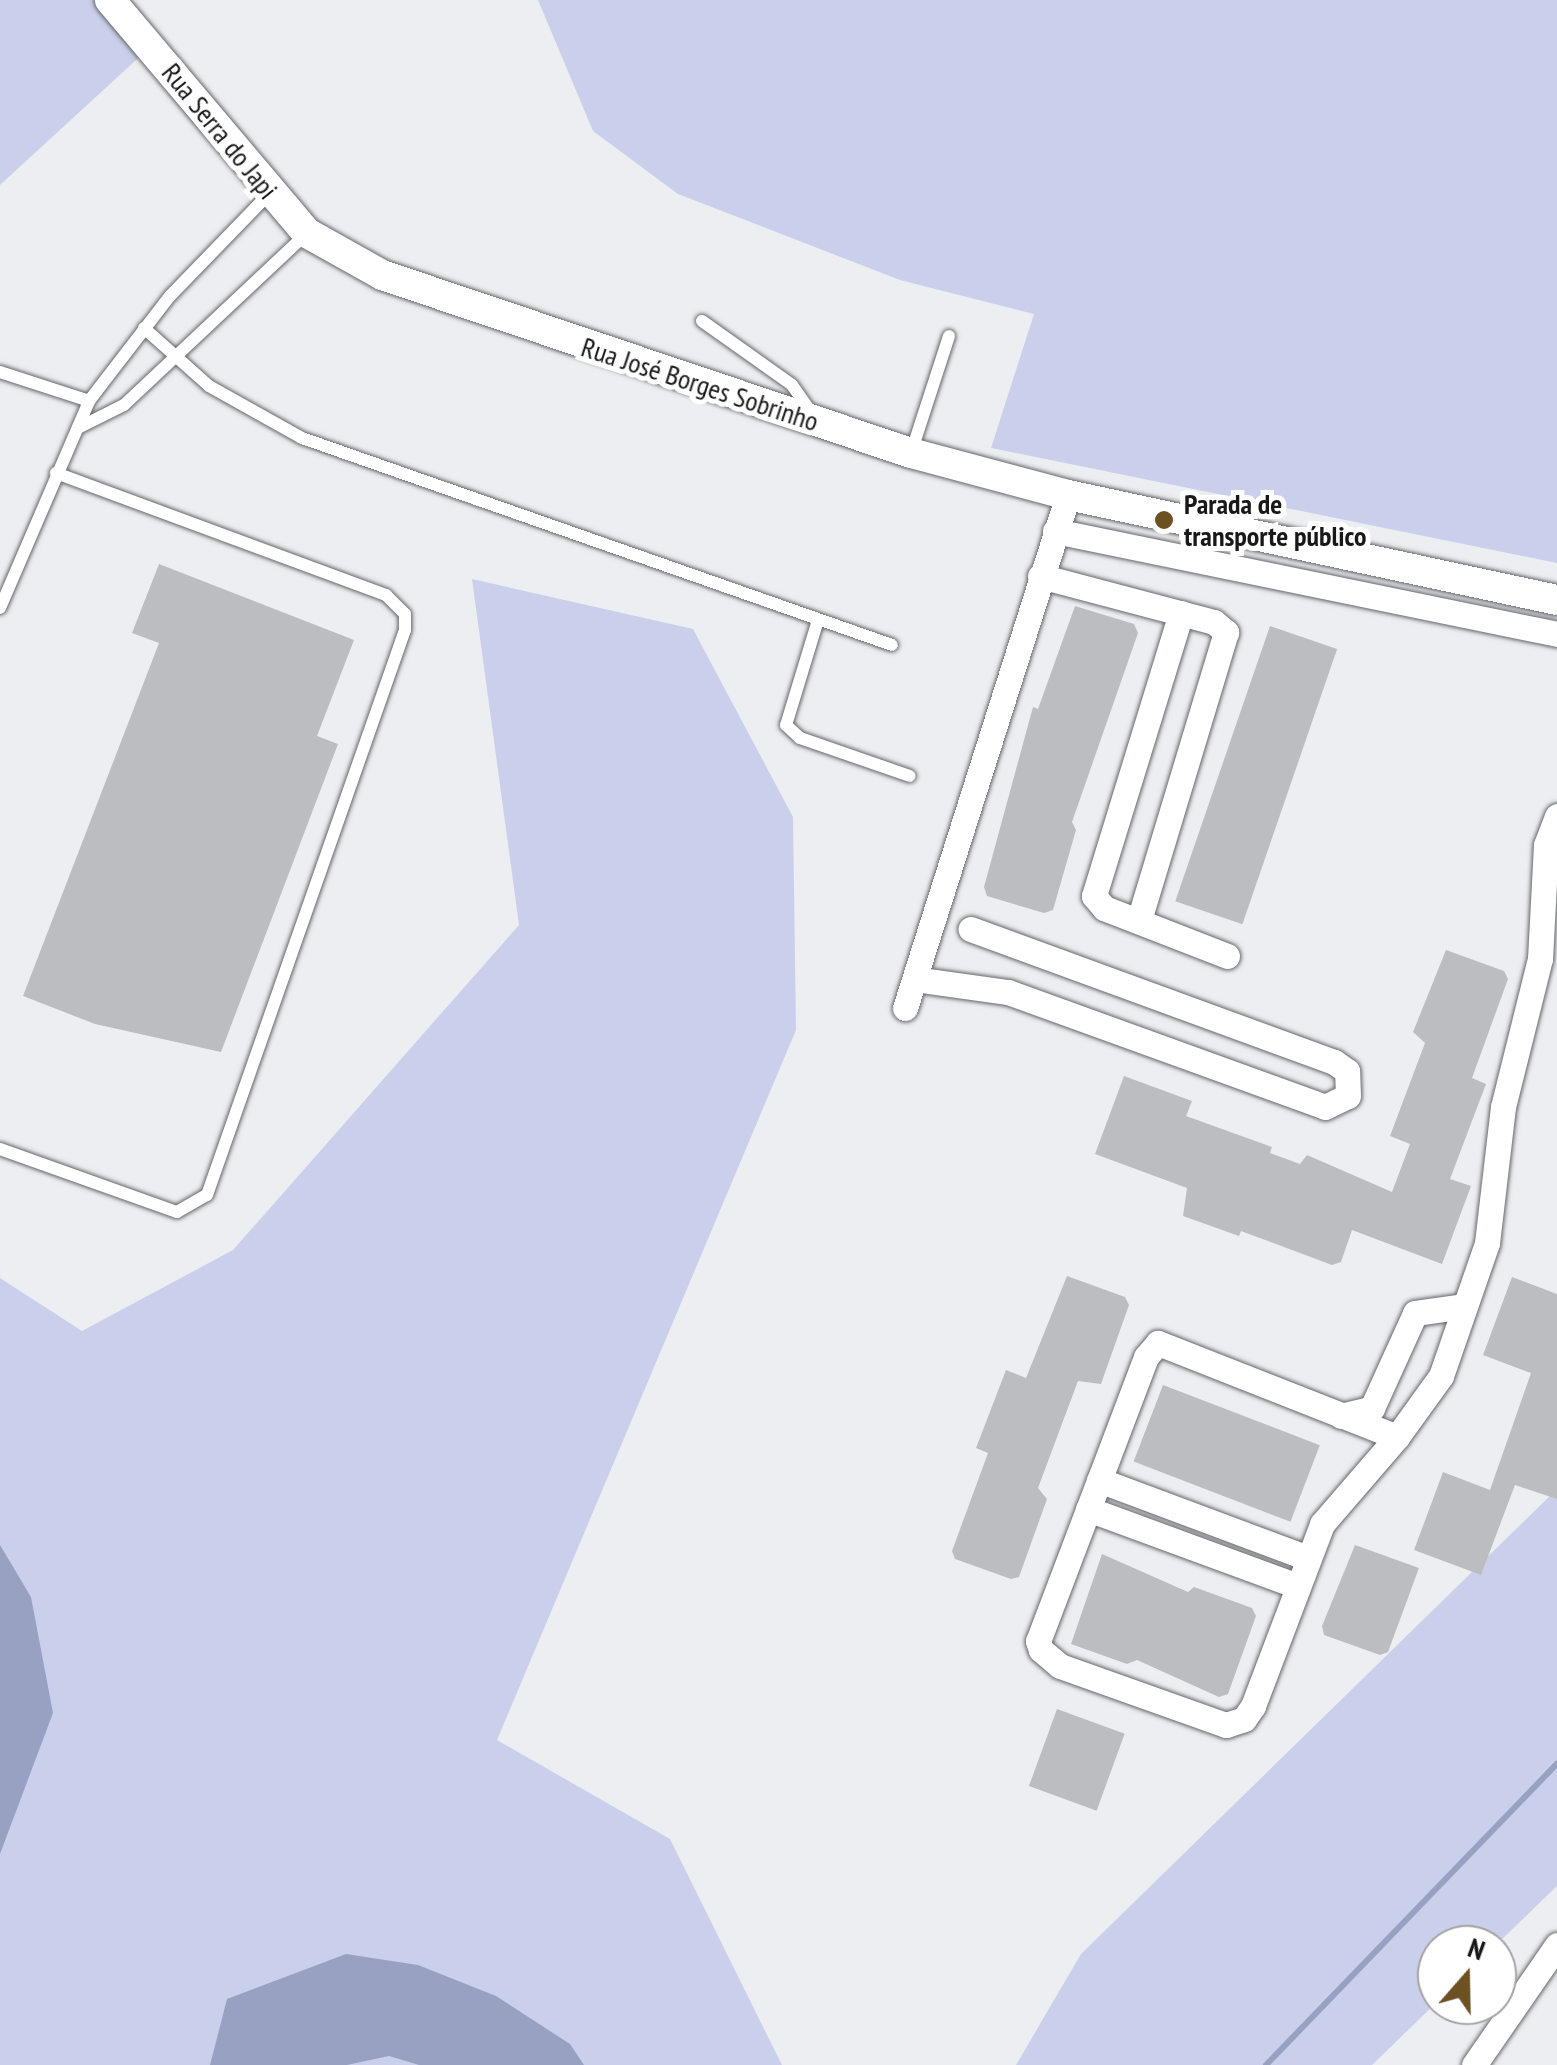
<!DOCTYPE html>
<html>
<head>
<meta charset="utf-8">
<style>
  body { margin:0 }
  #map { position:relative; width:1557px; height:2065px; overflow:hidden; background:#edeef2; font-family:"PT Sans Narrow",sans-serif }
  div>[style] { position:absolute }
  .green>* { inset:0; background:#cad0eb }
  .water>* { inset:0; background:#99a1c3 }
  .stream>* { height:6px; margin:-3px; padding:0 3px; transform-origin:3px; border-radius:3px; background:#99a1c3 }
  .building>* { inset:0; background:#bcbdc1; transform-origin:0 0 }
  .roads { filter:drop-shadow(0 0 2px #65666a) drop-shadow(0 0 2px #65666a) }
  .service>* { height:12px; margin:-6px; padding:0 6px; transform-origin:6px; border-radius:6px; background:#fff }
  .minor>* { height:25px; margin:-12.5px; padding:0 12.5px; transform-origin:12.5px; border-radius:12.5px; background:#fff }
  .tertiary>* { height:30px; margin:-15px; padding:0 15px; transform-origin:15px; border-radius:15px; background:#fff }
  .dots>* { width:28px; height:28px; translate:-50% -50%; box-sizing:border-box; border:5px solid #fff; border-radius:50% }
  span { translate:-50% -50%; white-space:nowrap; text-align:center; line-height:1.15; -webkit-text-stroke:10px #fff; paint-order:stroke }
  .street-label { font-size:28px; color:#181819 }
  .poi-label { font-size:28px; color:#181819; font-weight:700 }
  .left { translate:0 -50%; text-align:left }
  .north { position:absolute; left:1417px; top:1925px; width:100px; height:100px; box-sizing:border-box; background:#fff; border:2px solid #a3a3a3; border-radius:50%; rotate:20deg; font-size:28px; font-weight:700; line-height:40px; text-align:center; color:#181819 }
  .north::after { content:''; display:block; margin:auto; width:35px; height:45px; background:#6c5123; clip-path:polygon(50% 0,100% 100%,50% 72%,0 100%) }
</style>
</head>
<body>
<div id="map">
  <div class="green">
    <i style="clip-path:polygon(0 0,93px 0,147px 50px,0 185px)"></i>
    <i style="clip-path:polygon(538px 0,1557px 0,1557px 563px,991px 448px,1034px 314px,900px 280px,678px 194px,593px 131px)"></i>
    <i style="clip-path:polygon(472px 579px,693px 629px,793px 817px,796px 1030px,497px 1740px,670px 1839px,782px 2065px,0 2065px,0 1278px,82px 1331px,233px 1250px,519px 925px)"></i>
    <i style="clip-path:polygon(1557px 1489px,1557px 1886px,1496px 1945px,1437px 1945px,1437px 2002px,1372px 2065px,1016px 2065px,1081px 1954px)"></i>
  </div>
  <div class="water">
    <i style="clip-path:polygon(0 1545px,31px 1597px,53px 1713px,0 1854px)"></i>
    <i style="clip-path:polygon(346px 1954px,418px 1965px,496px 1996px,570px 2044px,584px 2065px,419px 2065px,389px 2056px,347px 2065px,210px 2065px,227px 1999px)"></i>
  </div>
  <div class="stream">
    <i style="left:1266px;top:2065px;width:419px;rotate:-46deg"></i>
  </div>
  <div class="building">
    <i style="clip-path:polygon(159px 564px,354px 640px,317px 736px,338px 744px,221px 1052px,95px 1024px,23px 996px,159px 643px,132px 633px)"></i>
    <i style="clip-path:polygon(1075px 606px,1134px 624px,1138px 633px,1072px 822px,1076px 830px,1053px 910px,1044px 913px,987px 896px,984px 887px,1033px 707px,1038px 709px)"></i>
    <i style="left:1270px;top:626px;width:71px;height:291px;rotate:19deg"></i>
    <i style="clip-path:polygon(1446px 950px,1504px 971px,1508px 979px,1472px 1078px,1486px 1084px,1450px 1179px,1471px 1186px,1442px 1264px,1352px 1230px,1341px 1262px,1332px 1265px,1241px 1231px,1239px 1236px,1183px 1216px,1187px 1188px,1095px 1154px,1124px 1076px,1192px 1101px,1186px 1116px,1272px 1147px,1270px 1153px,1300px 1164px,1307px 1155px,1392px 1192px,1410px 1144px,1390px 1136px,1425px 1043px,1413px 1032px)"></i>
    <i style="clip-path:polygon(1067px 1276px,1125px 1297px,1129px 1305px,1101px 1384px,1078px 1381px,1038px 1488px,1047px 1499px,1019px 1577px,1011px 1579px,955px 1559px,952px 1551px,988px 1453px,976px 1448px,1006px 1370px,1026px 1378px)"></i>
    <i style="clip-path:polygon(1512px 1277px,1557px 1294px,1557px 1499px,1515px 1485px,1481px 1575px,1414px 1550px,1443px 1472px,1490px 1490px,1531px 1373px,1483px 1355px)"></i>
    <i style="left:1163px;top:1385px;width:168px;height:82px;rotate:21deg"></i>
    <i style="clip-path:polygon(1355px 1545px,1419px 1568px,1388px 1652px,1380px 1655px,1324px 1635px,1322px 1626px)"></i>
    <i style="clip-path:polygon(1102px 1554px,1188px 1592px,1194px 1587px,1252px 1608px,1256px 1616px,1228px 1694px,1219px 1697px,1137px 1660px,1127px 1664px,1071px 1644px)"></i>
    <i style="left:1057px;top:1709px;width:72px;height:82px;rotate:20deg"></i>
  </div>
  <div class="roads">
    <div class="service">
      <i style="left:702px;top:321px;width:110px;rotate:35.4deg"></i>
      <i style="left:792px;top:385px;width:37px;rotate:55deg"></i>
      <i style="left:144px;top:328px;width:87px;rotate:41.7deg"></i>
      <i style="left:209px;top:386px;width:107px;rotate:29.2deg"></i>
      <i style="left:302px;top:438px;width:625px;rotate:19.33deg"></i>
      <i style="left:0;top:372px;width:94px;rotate:18deg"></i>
      <i style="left:78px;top:428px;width:51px;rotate:-26.6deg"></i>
      <i style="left:124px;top:405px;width:251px;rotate:-43.2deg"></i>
      <i style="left:911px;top:453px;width:123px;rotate:-72deg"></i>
      <i style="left:0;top:608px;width:225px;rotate:-66.7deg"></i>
      <i style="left:89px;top:401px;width:133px;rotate:-52.4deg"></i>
      <i style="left:170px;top:296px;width:142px;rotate:-45.9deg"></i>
      <i style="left:818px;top:620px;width:110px;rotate:106.9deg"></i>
      <i style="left:786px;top:725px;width:19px;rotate:43deg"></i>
      <i style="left:800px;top:738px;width:116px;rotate:19.1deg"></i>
      <i style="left:0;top:1149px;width:188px;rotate:19.6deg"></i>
      <i style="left:177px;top:1212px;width:34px;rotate:-30deg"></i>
      <i style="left:207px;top:1195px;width:599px;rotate:-70.69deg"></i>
      <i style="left:405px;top:630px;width:16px;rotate:-90deg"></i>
      <i style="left:405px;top:614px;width:27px;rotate:-135deg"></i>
      <i style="left:386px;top:595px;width:352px;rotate:-159.7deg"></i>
    </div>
    <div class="minor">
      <i style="left:1055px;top:531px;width:512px;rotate:11.59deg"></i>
      <i style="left:1040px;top:576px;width:180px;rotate:14.8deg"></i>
      <i style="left:1214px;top:622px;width:16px;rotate:40deg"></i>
      <i style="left:1226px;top:632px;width:302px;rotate:106.8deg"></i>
      <i style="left:1181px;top:613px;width:296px;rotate:107.1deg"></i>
      <i style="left:1094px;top:896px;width:16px;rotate:50deg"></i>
      <i style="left:1104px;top:908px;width:132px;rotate:21.3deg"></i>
      <i style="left:915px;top:979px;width:94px;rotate:8deg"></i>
      <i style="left:1008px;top:992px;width:337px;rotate:19.9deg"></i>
      <i style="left:1325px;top:1107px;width:25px;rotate:-26deg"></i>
      <i style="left:1348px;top:1096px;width:25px;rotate:-92deg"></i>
      <i style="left:1347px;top:1071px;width:16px;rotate:-145deg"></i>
      <i style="left:1334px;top:1062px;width:387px;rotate:-159.9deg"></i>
      <i style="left:905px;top:1008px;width:538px;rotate:-72.37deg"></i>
      <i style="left:1341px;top:1416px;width:32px;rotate:-14deg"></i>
      <i style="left:1372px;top:1408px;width:104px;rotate:-65.6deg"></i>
      <i style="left:1415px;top:1313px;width:49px;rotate:-8.1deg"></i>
      <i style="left:1397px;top:1437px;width:257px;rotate:-158.5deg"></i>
      <i style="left:1158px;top:1343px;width:18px;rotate:131deg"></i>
      <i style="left:1146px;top:1357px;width:304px;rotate:110.8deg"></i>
      <i style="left:1038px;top:1641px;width:9px;rotate:72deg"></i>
      <i style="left:1041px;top:1650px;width:25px;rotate:40deg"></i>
      <i style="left:1060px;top:1666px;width:176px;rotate:19.6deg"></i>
      <i style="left:1226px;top:1725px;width:19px;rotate:-18deg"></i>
      <i style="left:1244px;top:1719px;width:16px;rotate:-55deg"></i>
      <i style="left:1253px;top:1706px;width:195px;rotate:-69.2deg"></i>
      <i style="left:1322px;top:1524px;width:115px;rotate:-49.2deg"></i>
      <i style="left:1397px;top:1437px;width:75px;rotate:-54.2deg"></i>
      <i style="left:1441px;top:1376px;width:141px;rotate:-70.9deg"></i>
      <i style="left:1487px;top:1243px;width:137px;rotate:-83.3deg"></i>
      <i style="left:1503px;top:1107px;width:153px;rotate:-76deg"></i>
      <i style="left:1540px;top:959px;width:114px;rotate:-87deg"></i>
      <i style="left:1546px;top:845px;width:31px;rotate:-69deg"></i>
      <i style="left:1099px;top:1480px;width:220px;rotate:20.5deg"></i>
      <i style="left:1088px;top:1509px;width:221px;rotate:20.2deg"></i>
      <i style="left:1474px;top:2065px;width:146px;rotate:-55.3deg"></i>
    </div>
    <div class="tertiary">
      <i style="left:110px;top:0;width:305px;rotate:49.8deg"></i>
      <i style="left:307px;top:233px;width:86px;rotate:29.2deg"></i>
      <i style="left:382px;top:275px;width:558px;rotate:18.6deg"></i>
      <i style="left:911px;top:453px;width:163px;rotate:15deg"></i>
      <i style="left:1068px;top:495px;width:500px;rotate:12.12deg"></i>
    </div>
  </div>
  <div class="dots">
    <i style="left:1164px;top:520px;background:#6c5123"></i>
  </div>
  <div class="street-label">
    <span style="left:220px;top:131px;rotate:51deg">Rua Serra do Japi</span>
    <span style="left:700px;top:384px;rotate:18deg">Rua José Borges Sobrinho</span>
  </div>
  <div class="poi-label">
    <span class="left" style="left:1184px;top:520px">Parada de<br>transporte público</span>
  </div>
  <div class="north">N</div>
</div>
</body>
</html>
